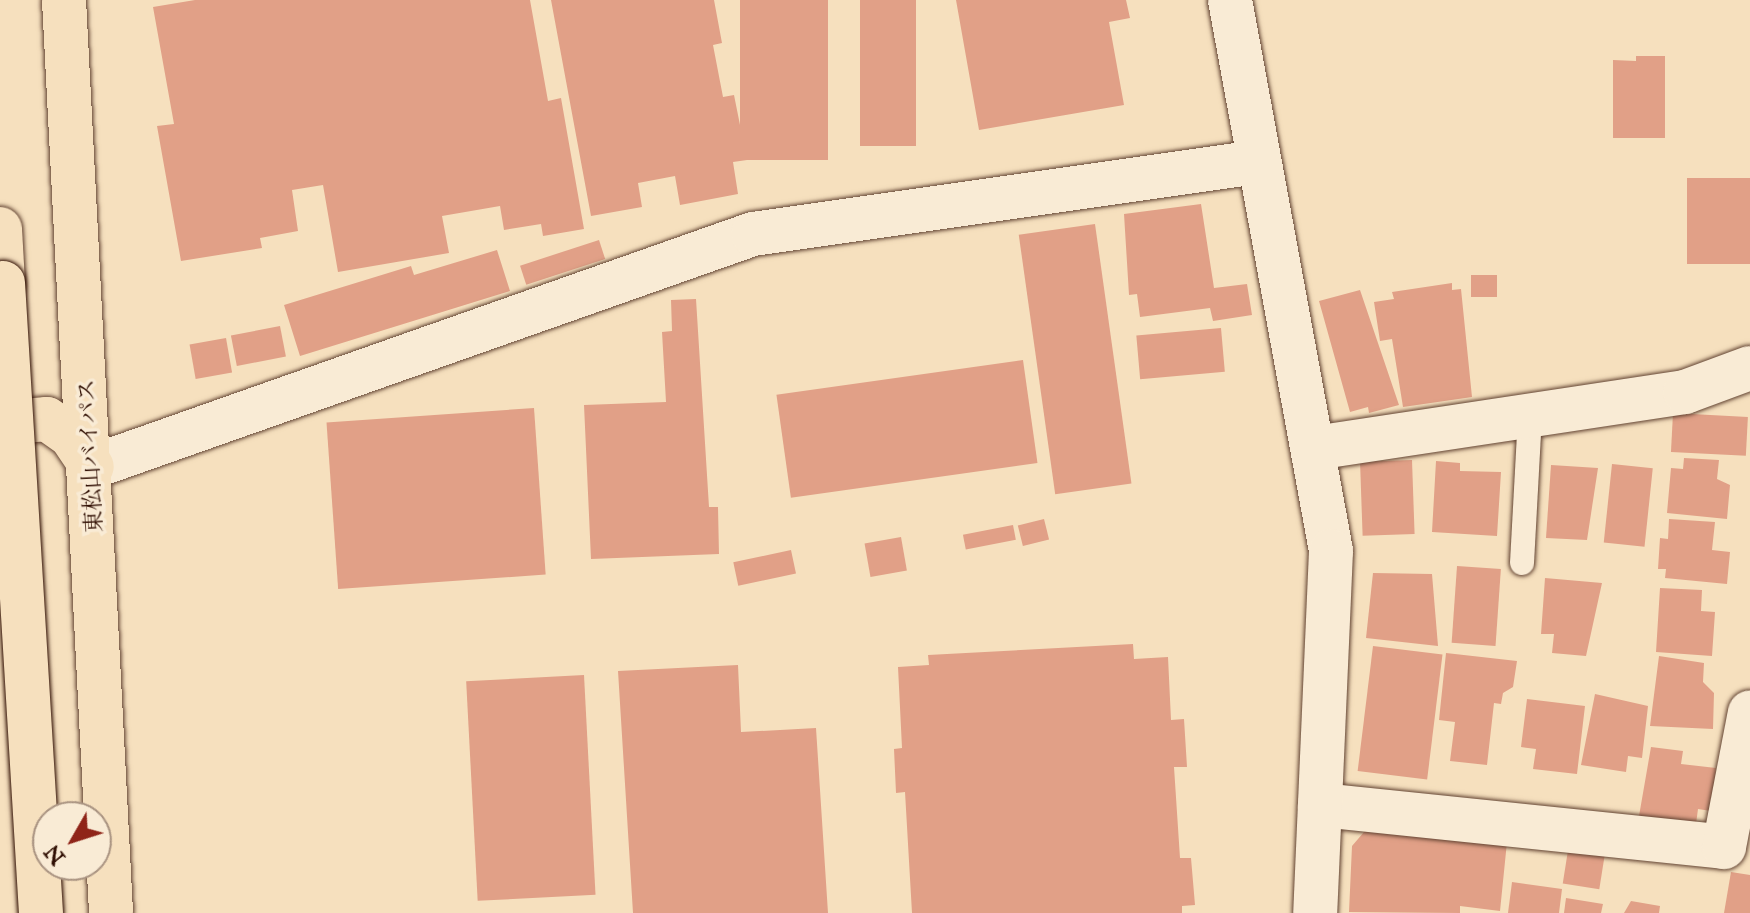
<!DOCTYPE html>
<html>
<head>
<meta charset="utf-8">
<style>
  body { margin:0 }
  #map { position:relative; width:1750px; height:913px; overflow:hidden; background:#f6e0be; font-family:"IM FELL Great Primer","Noto Serif JP",serif }
  div>[style] { position:absolute }
  .building>* { inset:0; background:#e1a087; transform-origin:0 0 }
  .roads { filter:drop-shadow(0 0 2px #624332) drop-shadow(0 0 2px #624332) }
  .lane>* { height:24px; margin:-12px; padding:0 12px; transform-origin:12px; border-radius:12px; background:#f9ebd5 }
  .street>* { height:44px; margin:-22px; padding:0 22px; transform-origin:22px; border-radius:22px; background:#f9ebd5 }
  .secondary>* { height:44px; margin:-22px; padding:0 22px; transform-origin:22px; border-radius:22px; background:#f9ebd5 }
  .highway>* { height:44px; margin:-22px; padding:0 22px; transform-origin:22px; border-radius:22px; background:#f6e0be }
  .bridges { filter:drop-shadow(0 0 2px #300f03) drop-shadow(0 0 2px #300f03) }
  .highway-bridge>* { height:44px; margin:-22px; padding:0 22px; transform-origin:22px; border-radius:22px; background:#f6e0be }
  span { translate:-50% -50%; white-space:nowrap; text-align:center; line-height:1.15; -webkit-text-stroke:7px #f9ebd5; paint-order:stroke }
  .street-label { font-size:22px; color:#300f03 }
  .north { position:absolute; left:32px; top:801px; width:80px; height:80px; box-sizing:border-box; background:#f9ebd5; border:2px solid #a99381; border-radius:50%; rotate:231deg; font-size:22px; font-weight:700; line-height:32px; text-align:center; color:#300f03 }
  .north::after { content:''; display:block; margin:auto; width:28px; height:36px; background:#8f2418; clip-path:polygon(50% 0,100% 100%,50% 72%,0 100%) }
</style>
</head>
<body>
<div id="map">
  <div class="building">
    <i style="clip-path:polygon(195px 0,530px 0,548px 101px,561px 98px,584px 229px,543px 236px,541px 224px,504px 230px,500px 206px,442px 216px,449px 253px,338px 272px,323px 185px,292px 190px,298px 231px,260px 238px,262px 248px,181px 261px,157px 126px,174px 124px,153px 7px)"></i>
    <i style="clip-path:polygon(551px 0,714px 0,722px 43px,713px 45px,723px 97px,734px 95px,747px 160px,733px 162px,738px 194px,680px 205px,675px 176px,638px 183px,642px 207px,591px 216px)"></i>
    <i style="left:740px;top:0;width:88px;height:160px"></i>
    <i style="left:860px;top:0;width:56px;height:146px"></i>
    <i style="clip-path:polygon(956px 0,1126px 0,1130px 18px,1109px 22px,1124px 105px,979px 130px)"></i>
    <i style="clip-path:polygon(1636px 56px,1665px 56px,1665px 138px,1613px 138px,1613px 60px,1636px 61px)"></i>
    <i style="left:1687px;top:178px;width:63px;height:86px"></i>
    <i style="clip-path:polygon(1201px 204px,1214px 288px,1247px 284px,1252px 315px,1213px 321px,1210px 308px,1140px 317px,1137px 294px,1129px 295px,1124px 214px)"></i>
    <i style="left:1095px;top:224px;width:262px;height:77px;rotate:82deg"></i>
    <i style="left:599px;top:240px;width:20px;height:83px;rotate:72deg"></i>
    <i style="clip-path:polygon(497px 250px,510px 291px,300px 356px,284px 305px,411px 266px,414px 275px)"></i>
    <i style="left:1471px;top:275px;width:26px;height:22px"></i>
    <i style="clip-path:polygon(1452px 283px,1452px 290px,1461px 289px,1472px 397px,1403px 407px,1392px 339px,1380px 341px,1374px 302px,1394px 299px,1392px 292px)"></i>
    <i style="clip-path:polygon(1360px 290px,1399px 405px,1369px 413px,1368px 407px,1350px 412px,1319px 301px)"></i>
    <i style="clip-path:polygon(696px 299px,709px 507px,718px 507px,719px 554px,591px 559px,584px 405px,666px 402px,662px 332px,672px 331px,671px 300px)"></i>
    <i style="left:280px;top:326px;width:31px;height:50px;rotate:79deg"></i>
    <i style="left:1221px;top:328px;width:44px;height:85px;rotate:85deg"></i>
    <i style="left:226px;top:338px;width:35px;height:37px;rotate:80deg"></i>
    <i style="left:1023px;top:360px;width:104px;height:249px;rotate:82deg"></i>
    <i style="left:534px;top:408px;width:167px;height:208px;rotate:86deg"></i>
    <i style="left:1673px;top:413px;width:75px;height:39px;rotate:3deg"></i>
    <i style="clip-path:polygon(1684px 458px,1719px 460px,1717px 479px,1730px 485px,1727px 519px,1667px 513px,1671px 468px,1683px 469px)"></i>
    <i style="left:1412px;top:460px;width:74px;height:52px;rotate:88deg"></i>
    <i style="clip-path:polygon(1436px 461px,1460px 463px,1460px 471px,1501px 472px,1497px 536px,1432px 532px)"></i>
    <i style="left:1612px;top:464px;width:41px;height:79px;rotate:6deg"></i>
    <i style="clip-path:polygon(1551px 465px,1598px 468px,1587px 540px,1546px 538px)"></i>
    <i style="left:1044px;top:519px;width:21px;height:27px;rotate:76deg"></i>
    <i style="clip-path:polygon(1669px 519px,1715px 522px,1712px 550px,1730px 552px,1727px 584px,1665px 578px,1666px 569px,1658px 569px,1660px 538px,1668px 539px)"></i>
    <i style="left:1013px;top:525px;width:15px;height:51px;rotate:79deg"></i>
    <i style="left:901px;top:537px;width:34px;height:37px;rotate:80deg"></i>
    <i style="left:791px;top:550px;width:24px;height:59px;rotate:78deg"></i>
    <i style="left:1457px;top:566px;width:44px;height:77px;rotate:4deg"></i>
    <i style="clip-path:polygon(1373px 573px,1432px 574px,1438px 646px,1366px 638px)"></i>
    <i style="clip-path:polygon(1545px 578px,1602px 583px,1586px 656px,1552px 653px,1554px 634px,1541px 634px)"></i>
    <i style="clip-path:polygon(1660px 588px,1702px 590px,1701px 611px,1715px 612px,1712px 656px,1656px 652px)"></i>
    <i style="clip-path:polygon(1133px 644px,1134px 659px,1168px 657px,1171px 720px,1184px 719px,1187px 767px,1174px 767px,1180px 858px,1191px 858px,1195px 905px,1182px 906px,1182px 913px,912px 913px,905px 792px,896px 793px,894px 749px,902px 748px,898px 667px,929px 665px,928px 655px)"></i>
    <i style="left:1373px;top:646px;width:70px;height:126px;rotate:7deg"></i>
    <i style="clip-path:polygon(1446px 653px,1517px 661px,1513px 687px,1503px 693px,1501px 704px,1494px 703px,1487px 765px,1450px 761px,1455px 722px,1439px 720px)"></i>
    <i style="clip-path:polygon(1659px 656px,1704px 663px,1703px 682px,1714px 693px,1713px 729px,1650px 726px)"></i>
    <i style="clip-path:polygon(738px 665px,741px 732px,816px 728px,828px 913px,633px 913px,618px 671px)"></i>
    <i style="left:584px;top:675px;width:220px;height:118px;rotate:87deg"></i>
    <i style="clip-path:polygon(1595px 694px,1648px 706px,1642px 758px,1628px 756px,1626px 772px,1581px 765px)"></i>
    <i style="clip-path:polygon(1527px 699px,1585px 706px,1577px 774px,1533px 769px,1536px 749px,1521px 747px)"></i>
    <i style="clip-path:polygon(1651px 747px,1683px 751px,1681px 764px,1716px 768px,1711px 811px,1698px 809px,1696px 824px,1639px 816px)"></i>
    <i style="clip-path:polygon(1370px 825px,1507px 842px,1500px 911px,1460px 906px,1460px 913px,1349px 912px,1352px 846px)"></i>
    <i style="left:1569px;top:844px;width:37px;height:40px;rotate:9deg"></i>
    <i style="clip-path:polygon(1731px 872px,1750px 875px,1750px 913px,1724px 913px)"></i>
    <i style="clip-path:polygon(1512px 882px,1562px 889px,1559px 913px,1508px 913px)"></i>
    <i style="clip-path:polygon(1566px 898px,1603px 904px,1601px 913px,1564px 913px)"></i>
    <i style="clip-path:polygon(1631px 901px,1660px 906px,1659px 913px,1624px 913px)"></i>
  </div>
  <div class="roads">
    <div class="lane">
      <i style="left:1522px;top:563px;width:148px;rotate:-86.9deg"></i>
    </div>
    <div class="street">
      <i style="left:1315px;top:448px;width:374px;rotate:-8.6deg"></i>
      <i style="left:1685px;top:392px;width:69px;rotate:-20.3deg"></i>
      <i style="left:92px;top:467px;width:701px;rotate:-19.42deg"></i>
      <i style="left:753px;top:234px;width:509px;rotate:-8.13deg"></i>
      <i style="left:1320px;top:805px;width:406px;rotate:5.9deg"></i>
      <i style="left:1724px;top:847px;width:137px;rotate:-79.1deg"></i>
    </div>
    <div class="secondary">
      <i style="left:1230px;top:0;width:560px;rotate:79.61deg"></i>
      <i style="left:1331px;top:551px;width:362px;rotate:92.5deg"></i>
    </div>
    <div class="highway">
      <i style="left:64px;top:0;width:914px;rotate:87.05deg"></i>
      <i style="left:0;top:229px;width:54px;rotate:86.8deg"></i>
      <i style="left:0;top:423px;width:47px;rotate:-4.9deg"></i>
      <i style="left:47px;top:419px;width:29px;rotate:35deg"></i>
      <i style="left:71px;top:436px;width:37px;rotate:56deg"></i>
    </div>
  </div>
  <div class="bridges">
    <div class="highway-bridge">
      <i style="left:3px;top:283px;width:631px;rotate:86.55deg"></i>
    </div>
  </div>
  <div class="street-label">
    <span style="left:90px;top:456px;rotate:-93deg">東松山バイパス</span>
  </div>
  <div class="north">N</div>
</div>
</body>
</html>
